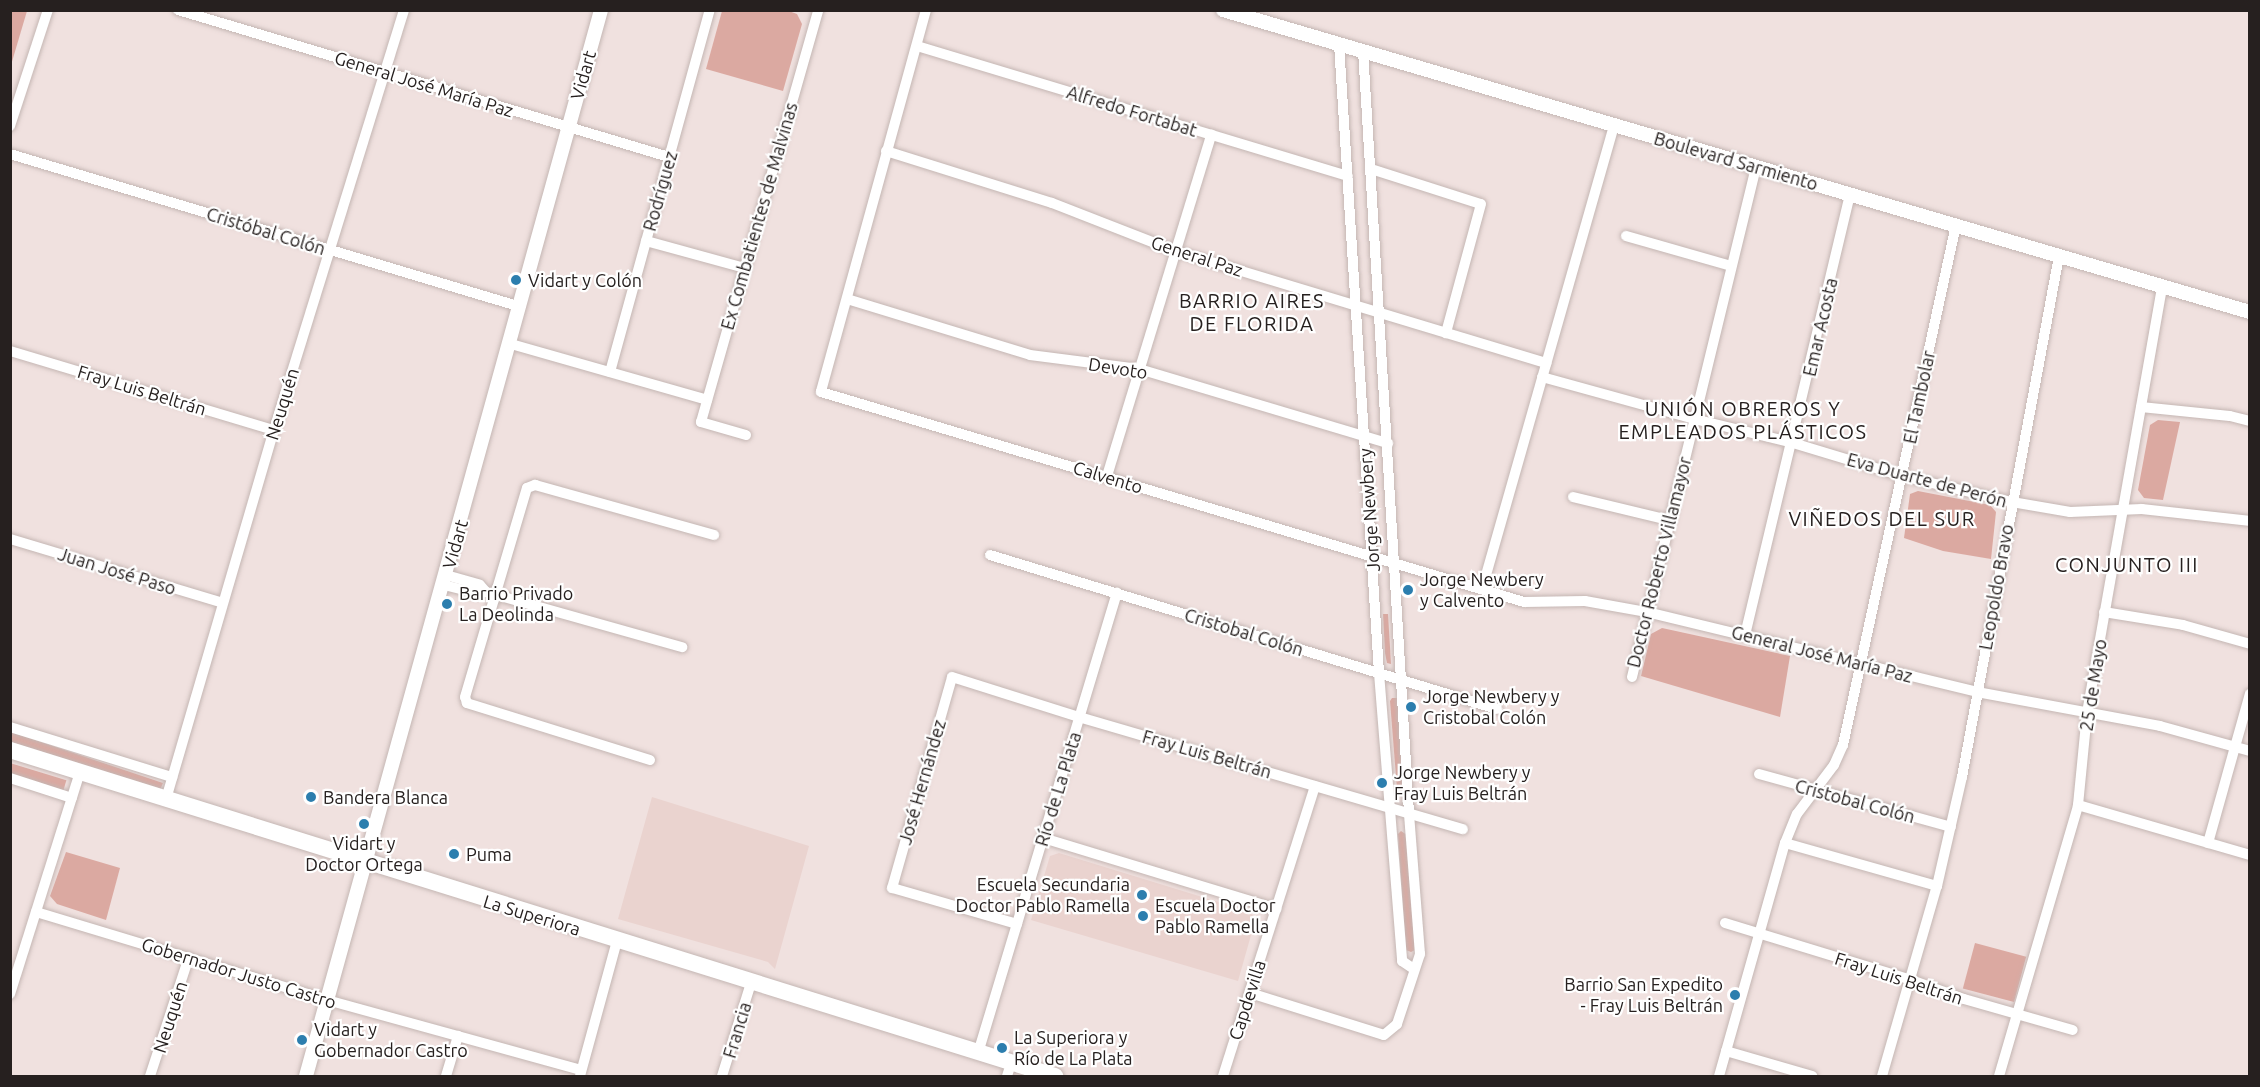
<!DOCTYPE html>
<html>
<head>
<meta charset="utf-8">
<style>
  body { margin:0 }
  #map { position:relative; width:2260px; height:1087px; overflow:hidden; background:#f0e1df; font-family:Ubuntu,sans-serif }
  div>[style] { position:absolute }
  .built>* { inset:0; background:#ead3cf }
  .green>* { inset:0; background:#dba9a1; transform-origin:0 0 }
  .roads { filter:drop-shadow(0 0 2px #c4b6b3) drop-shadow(0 0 2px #c4b6b3) }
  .minor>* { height:10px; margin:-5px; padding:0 5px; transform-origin:5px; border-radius:5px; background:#fff }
  .tertiary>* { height:14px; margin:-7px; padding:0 7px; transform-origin:7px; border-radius:7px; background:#fff }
  .secondary>* { height:16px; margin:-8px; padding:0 8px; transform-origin:8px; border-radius:8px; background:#fff }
  .dots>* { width:16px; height:16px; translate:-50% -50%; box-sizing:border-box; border:3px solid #fff; border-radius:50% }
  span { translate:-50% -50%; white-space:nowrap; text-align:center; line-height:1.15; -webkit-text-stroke:4.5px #fff; paint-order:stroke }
  .street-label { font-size:18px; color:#26201f }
  .poi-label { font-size:18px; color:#26201f }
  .left { translate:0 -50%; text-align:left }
  .right { translate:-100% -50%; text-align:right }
  .neighbourhood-label { font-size:20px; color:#26201f; letter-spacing:1.5px }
  .frame { position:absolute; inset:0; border:12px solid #26201f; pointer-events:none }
</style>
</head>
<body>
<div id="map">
  <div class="built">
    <i style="clip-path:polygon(652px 797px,809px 846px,775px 969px,768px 962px,618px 919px)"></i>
    <i style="clip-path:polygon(1059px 853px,1251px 912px,1255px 921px,1238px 981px,1031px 920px,1050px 856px)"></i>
  </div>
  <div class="green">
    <i style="clip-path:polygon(11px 10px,27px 11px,11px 65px,10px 11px)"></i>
    <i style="clip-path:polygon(786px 10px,797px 14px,802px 24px,783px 91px,706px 69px,722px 11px)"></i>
    <i style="clip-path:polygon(2158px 420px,2180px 422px,2163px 500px,2144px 498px,2138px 490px,2150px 425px)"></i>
    <i style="clip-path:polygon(1918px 491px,1990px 505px,1996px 512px,1991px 559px,1943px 551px,1904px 538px,1910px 494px)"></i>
    <i style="clip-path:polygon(1383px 614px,1388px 614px,1391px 664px,1387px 663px,1385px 653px)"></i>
    <i style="clip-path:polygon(1662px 628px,1790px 656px,1780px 717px,1641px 676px,1651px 634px)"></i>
    <i style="clip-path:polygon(1392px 698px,1398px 698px,1403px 792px,1397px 789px,1390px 701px)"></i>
    <i style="clip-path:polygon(11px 732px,163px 783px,160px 790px,11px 742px)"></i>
    <i style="left:10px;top:763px;width:59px;height:11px;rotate:17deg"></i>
    <i style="clip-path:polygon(1401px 831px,1407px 835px,1415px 950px,1411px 952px,1406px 950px,1398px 834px)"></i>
    <i style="clip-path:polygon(66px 852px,120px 868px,106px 920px,57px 904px,50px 896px)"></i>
    <i style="left:1975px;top:943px;width:53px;height:47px;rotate:15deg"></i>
  </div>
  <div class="roads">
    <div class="minor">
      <i style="left:178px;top:10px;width:513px;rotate:16.67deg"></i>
      <i style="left:926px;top:10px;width:396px;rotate:105.4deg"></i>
      <i style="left:821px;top:392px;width:734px;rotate:16.63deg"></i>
      <i style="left:1524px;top:602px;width:61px;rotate:-0.9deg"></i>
      <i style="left:1585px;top:601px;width:63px;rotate:10.1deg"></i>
      <i style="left:1647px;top:612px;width:340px;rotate:13.6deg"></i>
      <i style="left:1977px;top:692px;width:186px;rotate:10.5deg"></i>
      <i style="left:2160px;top:726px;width:93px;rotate:15.5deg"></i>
      <i style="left:1339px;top:44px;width:630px;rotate:86.36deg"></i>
      <i style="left:1379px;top:673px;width:289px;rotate:85.4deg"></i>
      <i style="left:1402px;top:961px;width:14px;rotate:34deg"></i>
      <i style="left:917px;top:46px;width:450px;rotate:16.8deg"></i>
      <i style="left:10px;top:126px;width:122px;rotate:-71.9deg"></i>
      <i style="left:886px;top:151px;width:174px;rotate:17.4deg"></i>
      <i style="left:1052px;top:203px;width:132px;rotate:21.3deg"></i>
      <i style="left:1175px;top:251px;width:388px;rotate:16.8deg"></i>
      <i style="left:10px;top:154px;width:533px;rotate:16.67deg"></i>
      <i style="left:1371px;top:169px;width:115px;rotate:17.7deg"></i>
      <i style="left:1481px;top:204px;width:134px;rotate:105.2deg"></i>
      <i style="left:1626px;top:236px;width:109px;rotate:15.9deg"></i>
      <i style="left:646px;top:241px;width:103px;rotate:15.3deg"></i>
      <i style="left:847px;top:299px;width:191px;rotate:17deg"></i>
      <i style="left:1030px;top:355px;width:110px;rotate:7.3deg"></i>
      <i style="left:1139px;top:369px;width:260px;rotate:16.6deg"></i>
      <i style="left:511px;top:344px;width:204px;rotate:15.9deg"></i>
      <i style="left:10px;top:351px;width:276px;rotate:16.7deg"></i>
      <i style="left:610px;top:372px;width:376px;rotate:-74.6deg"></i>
      <i style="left:1542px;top:377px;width:158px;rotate:15.4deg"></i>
      <i style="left:1694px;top:419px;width:102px;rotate:13.6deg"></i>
      <i style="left:1793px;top:443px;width:114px;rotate:16.8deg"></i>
      <i style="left:1902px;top:476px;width:113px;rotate:13.3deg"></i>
      <i style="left:2012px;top:502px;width:59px;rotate:9.8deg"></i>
      <i style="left:2070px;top:512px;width:72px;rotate:-2.4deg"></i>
      <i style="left:2142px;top:509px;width:109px;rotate:6.3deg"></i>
      <i style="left:2141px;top:407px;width:89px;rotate:5.8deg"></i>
      <i style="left:2230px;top:416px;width:21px;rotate:14deg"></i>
      <i style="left:746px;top:435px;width:47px;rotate:-163.9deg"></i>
      <i style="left:701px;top:422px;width:428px;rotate:-74.1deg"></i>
      <i style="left:1107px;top:476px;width:357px;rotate:-73deg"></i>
      <i style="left:1573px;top:497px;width:99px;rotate:13.5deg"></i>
      <i style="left:10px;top:539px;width:222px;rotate:16.7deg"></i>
      <i style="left:990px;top:555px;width:530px;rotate:16.9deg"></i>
      <i style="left:446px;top:575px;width:35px;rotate:16deg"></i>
      <i style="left:480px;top:585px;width:9px;rotate:49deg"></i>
      <i style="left:444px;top:585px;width:33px;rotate:14deg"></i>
      <i style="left:476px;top:593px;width:10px;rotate:-6deg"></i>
      <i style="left:486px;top:592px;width:204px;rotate:15.7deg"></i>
      <i style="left:1482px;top:589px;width:482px;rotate:-74.1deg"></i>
      <i style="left:2104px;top:612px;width:80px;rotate:9.3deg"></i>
      <i style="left:2183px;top:625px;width:70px;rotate:15.8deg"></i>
      <i style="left:1745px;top:635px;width:452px;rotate:-76.6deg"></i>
      <i style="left:1632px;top:677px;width:525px;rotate:-76.33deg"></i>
      <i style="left:10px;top:727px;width:170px;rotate:17.2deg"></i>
      <i style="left:650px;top:760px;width:192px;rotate:-162.7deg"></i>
      <i style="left:467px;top:703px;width:6px;rotate:-108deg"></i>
      <i style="left:465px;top:697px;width:218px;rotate:-73.5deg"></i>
      <i style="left:527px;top:488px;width:9px;rotate:-21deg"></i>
      <i style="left:535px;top:485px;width:186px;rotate:15.6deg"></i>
      <i style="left:1759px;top:774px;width:199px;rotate:15.4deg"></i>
      <i style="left:10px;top:778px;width:65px;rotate:17.9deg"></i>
      <i style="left:166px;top:799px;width:384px;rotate:-73.7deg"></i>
      <i style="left:274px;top:430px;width:440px;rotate:-72.8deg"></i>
      <i style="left:2078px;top:805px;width:179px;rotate:16.2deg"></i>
      <i style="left:1043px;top:838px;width:244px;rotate:16.9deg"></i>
      <i style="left:1785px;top:843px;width:158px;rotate:15.8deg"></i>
      <i style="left:2208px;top:843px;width:155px;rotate:-74.3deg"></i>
      <i style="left:36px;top:912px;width:304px;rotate:16.8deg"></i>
      <i style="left:327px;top:1000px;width:263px;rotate:15.4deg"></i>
      <i style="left:1725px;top:923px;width:195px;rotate:17deg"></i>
      <i style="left:1911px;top:980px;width:56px;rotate:19.7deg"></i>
      <i style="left:1964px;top:999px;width:113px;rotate:15.9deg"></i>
      <i style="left:1017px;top:924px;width:130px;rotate:-163.9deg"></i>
      <i style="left:892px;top:888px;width:219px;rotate:-74.1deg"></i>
      <i style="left:952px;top:677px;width:133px;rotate:17.5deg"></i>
      <i style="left:1079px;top:717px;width:400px;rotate:16.3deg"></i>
      <i style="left:1250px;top:993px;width:140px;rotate:17.4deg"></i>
      <i style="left:1384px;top:1035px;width:17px;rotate:-40deg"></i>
      <i style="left:1397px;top:1024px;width:74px;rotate:-71.8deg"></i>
      <i style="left:1420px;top:954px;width:141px;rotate:-94.5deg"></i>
      <i style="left:1409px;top:813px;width:763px;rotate:-93.45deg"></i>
      <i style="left:10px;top:994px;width:233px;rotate:-72.5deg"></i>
      <i style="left:1726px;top:1051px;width:90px;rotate:16.2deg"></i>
      <i style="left:978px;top:1053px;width:481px;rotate:-73.2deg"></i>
      <i style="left:150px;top:1076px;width:125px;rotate:-71.9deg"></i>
      <i style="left:446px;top:1076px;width:42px;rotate:-73.3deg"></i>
      <i style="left:580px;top:1076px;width:140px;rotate:-74.7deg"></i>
      <i style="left:722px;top:1076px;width:97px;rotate:-72.7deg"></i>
      <i style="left:1007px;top:1076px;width:13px;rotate:-72deg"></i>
      <i style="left:1223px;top:1076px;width:304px;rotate:-72.4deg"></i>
      <i style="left:1719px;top:1076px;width:242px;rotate:-74.2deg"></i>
      <i style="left:1785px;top:843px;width:31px;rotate:-68deg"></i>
      <i style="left:1797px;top:814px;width:61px;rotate:-52.9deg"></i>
      <i style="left:1834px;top:765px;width:22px;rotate:-66deg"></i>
      <i style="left:1843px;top:745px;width:532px;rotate:-77.74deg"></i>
      <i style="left:1882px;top:1076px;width:198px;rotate:-73.9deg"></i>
      <i style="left:1937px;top:886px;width:112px;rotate:-77.1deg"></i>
      <i style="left:1962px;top:777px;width:530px;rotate:-79.45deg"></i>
      <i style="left:1999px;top:1076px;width:282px;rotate:-73.7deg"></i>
      <i style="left:2078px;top:805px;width:92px;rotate:-84.4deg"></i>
      <i style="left:2087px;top:713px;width:433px;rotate:-80deg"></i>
    </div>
    <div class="tertiary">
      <i style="left:1223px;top:10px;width:1070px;rotate:16.39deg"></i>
      <i style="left:306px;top:1076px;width:1106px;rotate:-74.53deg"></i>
    </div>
    <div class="secondary">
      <i style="left:10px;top:750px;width:1095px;rotate:17.33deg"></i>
    </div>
  </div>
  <div class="dots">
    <i style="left:516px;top:280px;background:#2c7eae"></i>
    <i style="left:1408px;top:590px;background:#2c7eae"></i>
    <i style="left:447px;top:604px;background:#2c7eae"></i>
    <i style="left:1411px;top:707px;background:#2c7eae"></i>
    <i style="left:1382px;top:783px;background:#2c7eae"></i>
    <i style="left:311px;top:797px;background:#2c7eae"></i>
    <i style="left:364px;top:824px;background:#2c7eae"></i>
    <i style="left:454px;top:854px;background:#2c7eae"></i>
    <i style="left:1142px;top:895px;background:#2c7eae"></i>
    <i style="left:1143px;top:916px;background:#2c7eae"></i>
    <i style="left:1735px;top:995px;background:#2c7eae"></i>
    <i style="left:302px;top:1040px;background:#2c7eae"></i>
    <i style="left:1002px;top:1048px;background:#2c7eae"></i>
  </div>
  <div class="street-label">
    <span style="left:583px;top:75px;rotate:-74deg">Vidart</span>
    <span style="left:424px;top:84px;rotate:17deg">General José María Paz</span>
    <span style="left:1132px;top:111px;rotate:17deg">Alfredo Fortabat</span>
    <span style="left:1736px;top:161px;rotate:16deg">Boulevard Sarmiento</span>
    <span style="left:660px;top:191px;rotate:-74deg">Rodríguez</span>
    <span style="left:759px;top:216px;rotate:-74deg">Ex Combatientes de Malvinas</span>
    <span style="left:266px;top:231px;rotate:17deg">Cristóbal Colón</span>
    <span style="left:1197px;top:256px;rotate:18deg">General Paz</span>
    <span style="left:1820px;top:327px;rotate:-77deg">Emar Acosta</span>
    <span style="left:1118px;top:368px;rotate:9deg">Devoto</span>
    <span style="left:142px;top:390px;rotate:17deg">Fray Luis Beltrán</span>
    <span style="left:1919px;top:397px;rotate:-78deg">El Tambolar</span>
    <span style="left:282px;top:404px;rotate:-73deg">Neuquén</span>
    <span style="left:1108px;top:477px;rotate:17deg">Calvento</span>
    <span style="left:1927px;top:480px;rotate:15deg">Eva Duarte de Perón</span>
    <span style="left:1369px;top:510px;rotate:-94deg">Jorge Newbery</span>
    <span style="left:455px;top:544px;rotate:-74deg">Vidart</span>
    <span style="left:1659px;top:562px;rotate:-76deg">Doctor Roberto Villamayor</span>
    <span style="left:117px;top:571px;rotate:17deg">Juan José Paso</span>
    <span style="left:1996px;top:587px;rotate:-80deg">Leopoldo Bravo</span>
    <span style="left:1244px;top:632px;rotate:17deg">Cristobal Colón</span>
    <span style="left:1822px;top:654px;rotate:14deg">General José María Paz</span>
    <span style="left:2093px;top:685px;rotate:-81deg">25 de Mayo</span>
    <span style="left:1207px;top:754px;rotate:16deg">Fray Luis Beltrán</span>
    <span style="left:922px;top:782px;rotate:-74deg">José Hernández</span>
    <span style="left:1058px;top:789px;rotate:-73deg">Río de La Plata</span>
    <span style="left:1855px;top:801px;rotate:15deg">Cristobal Colón</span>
    <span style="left:532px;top:915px;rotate:17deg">La Superiora</span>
    <span style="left:239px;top:973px;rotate:17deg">Gobernador Justo Castro</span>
    <span style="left:1899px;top:978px;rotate:18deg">Fray Luis Beltrán</span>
    <span style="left:1247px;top:1000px;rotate:-72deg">Capdevilla</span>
    <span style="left:170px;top:1017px;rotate:-72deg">Neuquén</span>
    <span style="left:737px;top:1030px;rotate:-73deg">Francia</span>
  </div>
  <div class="poi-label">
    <span class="left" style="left:528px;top:280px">Vidart y Colón</span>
    <span class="left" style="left:1420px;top:590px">Jorge Newbery<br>y Calvento</span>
    <span class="left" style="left:459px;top:604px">Barrio Privado<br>La Deolinda</span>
    <span class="left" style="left:1423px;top:707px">Jorge Newbery y<br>Cristobal Colón</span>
    <span class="left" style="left:1394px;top:783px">Jorge Newbery y<br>Fray Luis Beltrán</span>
    <span class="left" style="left:323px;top:797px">Bandera Blanca</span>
    <span style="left:364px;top:854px">Vidart y<br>Doctor Ortega</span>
    <span class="left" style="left:466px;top:854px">Puma</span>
    <span class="right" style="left:1130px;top:895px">Escuela Secundaria<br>Doctor Pablo Ramella</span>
    <span class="left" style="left:1155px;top:916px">Escuela Doctor<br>Pablo Ramella</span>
    <span class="right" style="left:1723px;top:995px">Barrio San Expedito<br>- Fray Luis Beltrán</span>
    <span class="left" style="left:314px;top:1040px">Vidart y<br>Gobernador Castro</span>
    <span class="left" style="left:1014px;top:1048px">La Superiora y<br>Río de La Plata</span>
  </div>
  <div class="neighbourhood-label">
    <span style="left:1252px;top:312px">BARRIO AIRES<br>DE FLORIDA</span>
    <span style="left:1743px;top:420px">UNIÓN OBREROS Y<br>EMPLEADOS PLÁSTICOS</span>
    <span style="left:1882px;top:518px">VIÑEDOS DEL SUR</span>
    <span style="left:2127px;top:564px">CONJUNTO III</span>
  </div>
  <div class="frame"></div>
</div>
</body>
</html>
